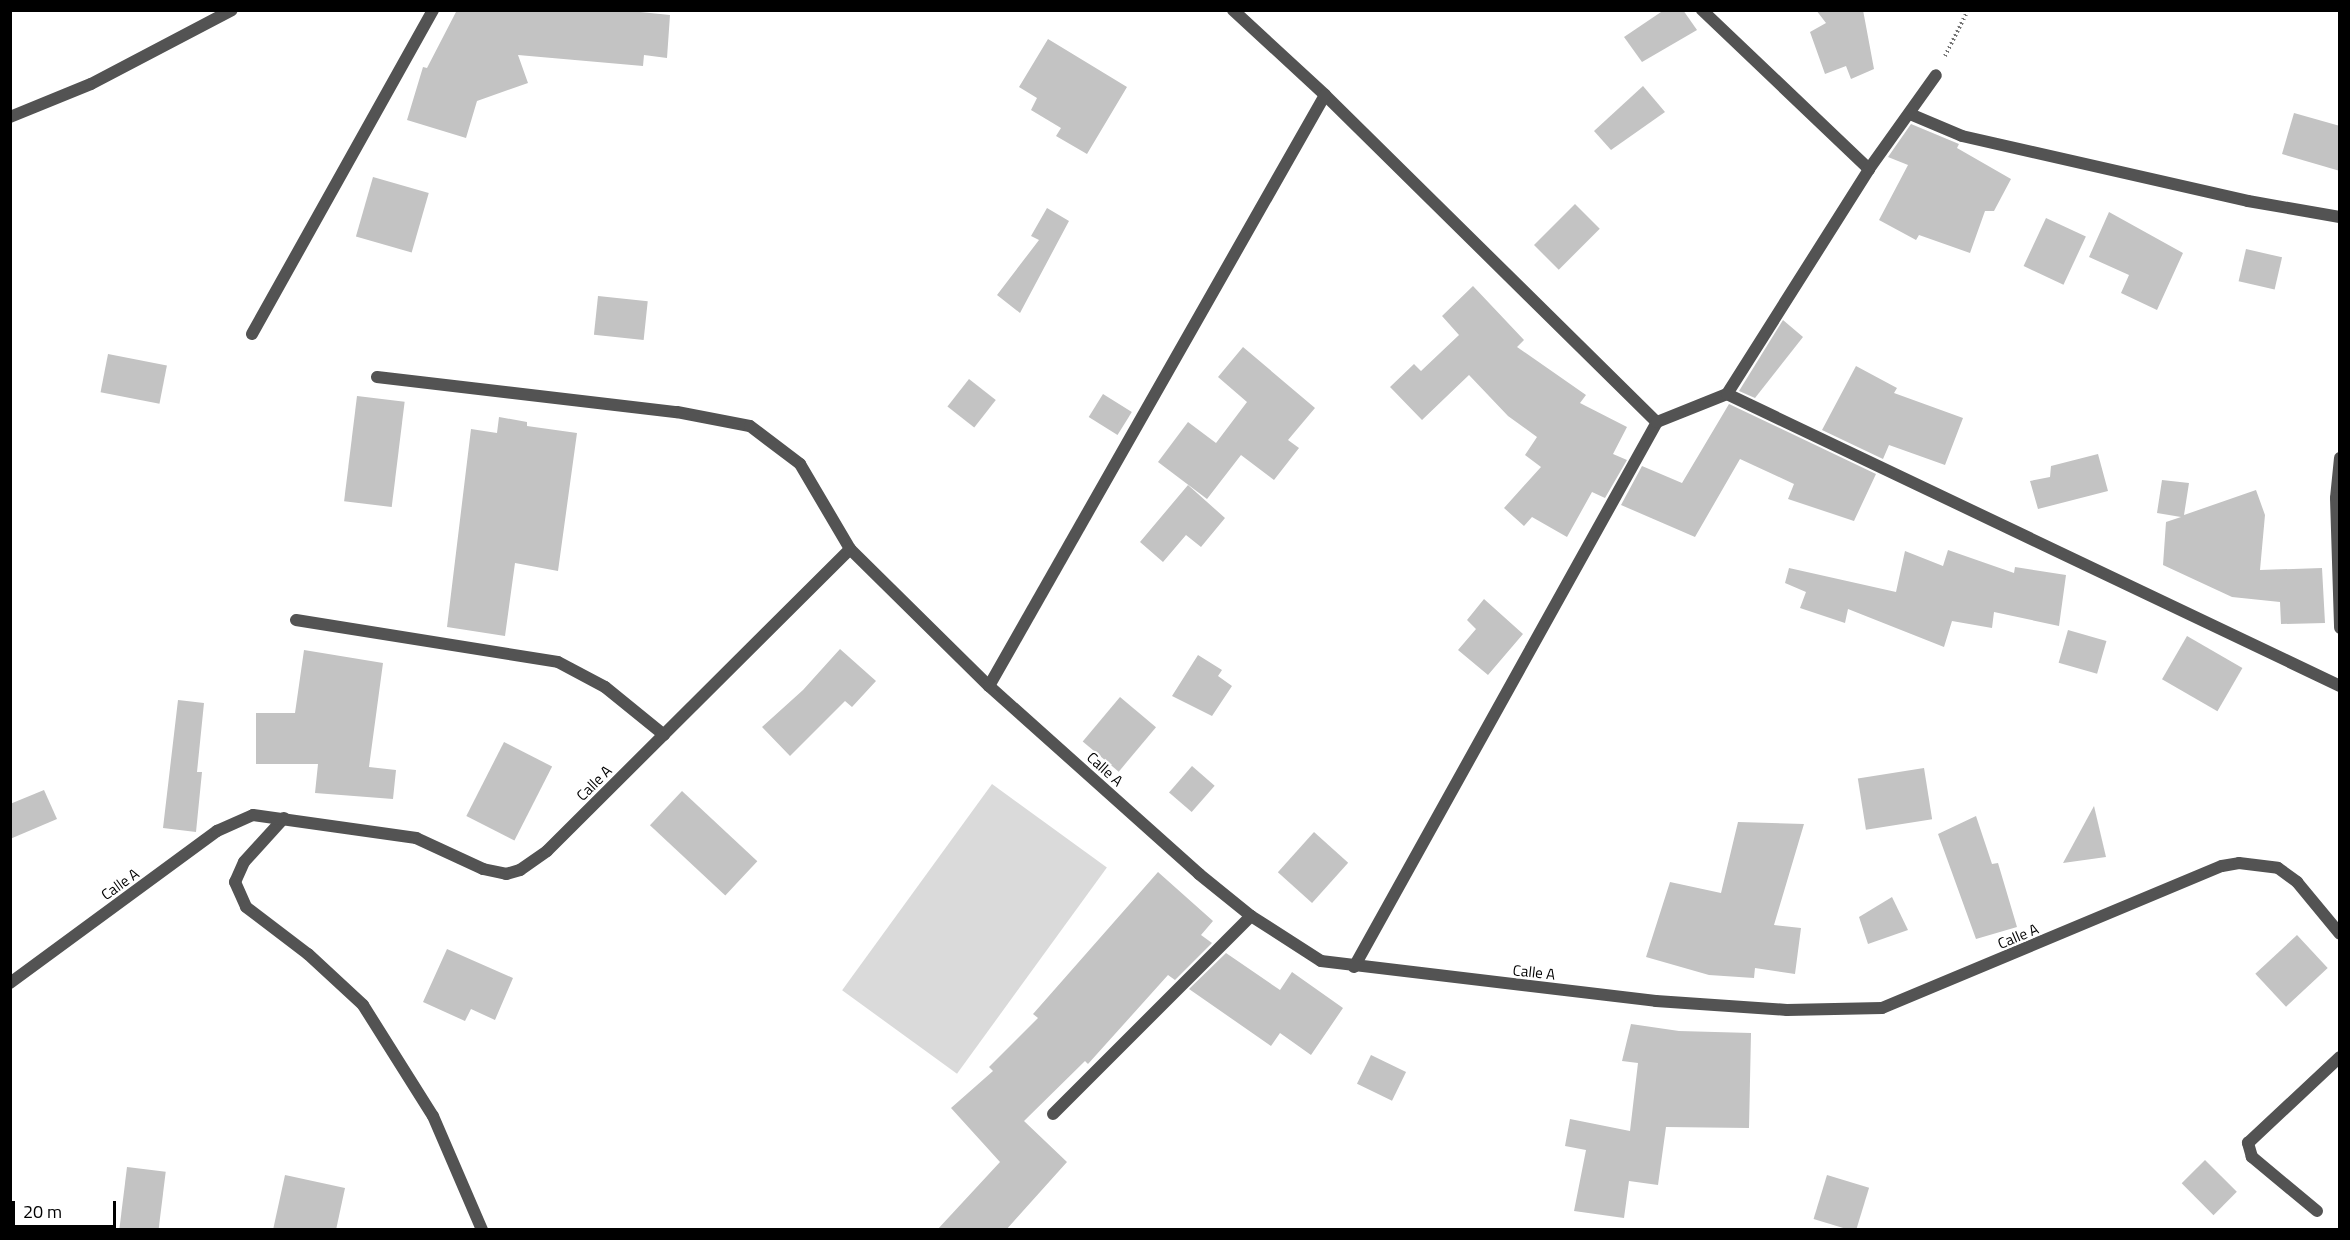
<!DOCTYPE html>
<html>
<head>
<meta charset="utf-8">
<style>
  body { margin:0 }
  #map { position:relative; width:2350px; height:1240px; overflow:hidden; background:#fff; font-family:"Titillium Web",sans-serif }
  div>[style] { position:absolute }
  .green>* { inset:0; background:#dadada; transform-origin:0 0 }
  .building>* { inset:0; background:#c3c3c3; transform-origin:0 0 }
  .path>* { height:4px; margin-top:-2px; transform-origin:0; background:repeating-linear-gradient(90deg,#757575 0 1.5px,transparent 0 4.5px) }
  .service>* { height:12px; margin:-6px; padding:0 6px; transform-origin:6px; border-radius:6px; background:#535353 }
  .minor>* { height:12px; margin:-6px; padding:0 6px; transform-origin:6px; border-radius:6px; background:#535353 }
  span { translate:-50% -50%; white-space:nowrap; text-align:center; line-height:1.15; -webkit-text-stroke:4.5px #fff; paint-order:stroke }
  .street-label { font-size:15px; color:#000 }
  .frame { position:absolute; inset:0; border:12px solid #000; pointer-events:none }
  .scale { position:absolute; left:12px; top:1201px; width:104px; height:27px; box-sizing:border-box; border:3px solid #000; border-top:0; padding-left:8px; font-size:18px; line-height:21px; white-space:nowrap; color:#000; -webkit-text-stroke:4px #fff; paint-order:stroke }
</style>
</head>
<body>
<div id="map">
  <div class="green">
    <i style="left:992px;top:784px;width:142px;height:255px;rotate:36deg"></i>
  </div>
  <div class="building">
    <i style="clip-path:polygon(457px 10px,621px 10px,670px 15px,667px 58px,644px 55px,643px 66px,518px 55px,528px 83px,477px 101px,466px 138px,407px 120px,423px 67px,427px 68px)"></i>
    <i style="clip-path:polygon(1664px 10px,1683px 10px,1697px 30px,1642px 62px,1624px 37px)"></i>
    <i style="clip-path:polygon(1816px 10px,1863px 10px,1874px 69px,1851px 79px,1846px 66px,1825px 74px,1810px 32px,1826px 23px)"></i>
    <i style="clip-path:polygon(1048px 39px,1127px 87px,1087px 154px,1056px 136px,1061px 128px,1031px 110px,1037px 98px,1019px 87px)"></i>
    <i style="clip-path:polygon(1643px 86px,1665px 112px,1611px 150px,1594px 131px)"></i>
    <i style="clip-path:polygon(2294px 113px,2340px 126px,2340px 171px,2282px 154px)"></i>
    <i style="clip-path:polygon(1911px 124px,1959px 144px,1957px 148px,2011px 179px,1994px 211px,1985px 211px,1970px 253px,1919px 235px,1916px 240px,1879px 220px,1908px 165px,1888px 157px)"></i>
    <i style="left:373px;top:177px;width:58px;height:62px;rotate:16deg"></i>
    <i style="left:1575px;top:204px;width:35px;height:58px;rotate:45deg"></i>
    <i style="clip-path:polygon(1047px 208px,1069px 221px,1020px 313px,997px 295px,1039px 240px,1031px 236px)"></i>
    <i style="clip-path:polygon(2109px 212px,2183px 253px,2157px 310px,2121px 293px,2129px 275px,2089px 257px)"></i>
    <i style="left:2046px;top:218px;width:44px;height:53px;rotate:25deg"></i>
    <i style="left:2246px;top:249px;width:37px;height:33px;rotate:13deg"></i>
    <i style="clip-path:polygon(1473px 286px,1524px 340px,1517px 347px,1586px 395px,1580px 403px,1627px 427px,1613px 454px,1627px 460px,1605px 498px,1592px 492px,1567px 537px,1532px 517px,1524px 526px,1504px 508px,1541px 467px,1525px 455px,1537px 437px,1508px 416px,1469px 375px,1422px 420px,1390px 387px,1414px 364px,1421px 371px,1459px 335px,1442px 316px)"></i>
    <i style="left:598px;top:296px;width:50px;height:39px;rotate:6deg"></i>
    <i style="clip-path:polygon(1783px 320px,1803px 337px,1755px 398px,1739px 391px)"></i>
    <i style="clip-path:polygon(1243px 347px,1315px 408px,1288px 440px,1299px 448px,1274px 480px,1241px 455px,1207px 499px,1158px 462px,1188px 422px,1216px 443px,1247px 402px,1218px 377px)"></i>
    <i style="left:108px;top:354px;width:60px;height:39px;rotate:11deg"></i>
    <i style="clip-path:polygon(1856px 366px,1897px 388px,1894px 393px,1963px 418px,1945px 465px,1889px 445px,1883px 459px,1822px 430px)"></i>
    <i style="left:969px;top:379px;width:34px;height:35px;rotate:38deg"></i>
    <i style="left:1103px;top:394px;width:34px;height:27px;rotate:32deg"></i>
    <i style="left:357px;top:396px;width:48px;height:106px;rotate:7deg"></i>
    <i style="clip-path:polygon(1729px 404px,1876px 474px,1854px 521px,1788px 499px,1794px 484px,1740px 459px,1695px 537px,1621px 505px,1642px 466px,1682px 483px)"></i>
    <i style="clip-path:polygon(499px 417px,527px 422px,527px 426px,577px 433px,558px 571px,515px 563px,505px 636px,447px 627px,471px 429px,497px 433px)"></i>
    <i style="clip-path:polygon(2098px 454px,2108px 491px,2038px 509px,2030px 481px,2050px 477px,2051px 466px)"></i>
    <i style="clip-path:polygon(2162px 480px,2189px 483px,2184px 515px,2256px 490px,2265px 515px,2260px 570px,2322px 568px,2325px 623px,2281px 624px,2280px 602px,2232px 597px,2163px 565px,2166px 522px,2181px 517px,2157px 513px)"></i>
    <i style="clip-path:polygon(1188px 485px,1225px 518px,1201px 547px,1186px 535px,1163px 562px,1140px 542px)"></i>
    <i style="clip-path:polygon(1948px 550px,2014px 573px,2015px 567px,2066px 575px,2059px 626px,1994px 612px,1992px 628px,1952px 621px,1944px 647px,1848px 609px,1845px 623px,1800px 608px,1806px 592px,1785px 583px,1789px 568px,1896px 592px,1905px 551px,1943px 566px)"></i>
    <i style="clip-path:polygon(1484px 599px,1523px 634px,1488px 675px,1458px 650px,1476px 629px,1467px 620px)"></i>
    <i style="left:2068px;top:630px;width:40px;height:34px;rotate:16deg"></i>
    <i style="left:2187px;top:636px;width:64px;height:50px;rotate:30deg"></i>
    <i style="clip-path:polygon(840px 649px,876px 681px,852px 707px,845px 701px,790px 756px,762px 727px,803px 690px)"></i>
    <i style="clip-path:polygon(304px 650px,383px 663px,369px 767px,396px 770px,393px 799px,315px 793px,318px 764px,256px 764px,256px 713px,295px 713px)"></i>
    <i style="clip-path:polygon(1198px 655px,1222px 670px,1218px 676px,1232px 686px,1212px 716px,1172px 696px)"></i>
    <i style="left:1120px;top:697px;width:47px;height:58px;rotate:40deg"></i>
    <i style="clip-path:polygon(178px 700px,204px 703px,197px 772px,202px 772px,196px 832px,163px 828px)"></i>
    <i style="left:504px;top:742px;width:54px;height:83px;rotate:27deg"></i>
    <i style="left:1192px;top:766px;width:30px;height:35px;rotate:41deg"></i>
    <i style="left:1924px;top:768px;width:52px;height:67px;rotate:81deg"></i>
    <i style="clip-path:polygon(44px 790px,57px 819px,10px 839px,10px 804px)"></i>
    <i style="left:682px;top:791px;width:103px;height:47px;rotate:43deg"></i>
    <i style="clip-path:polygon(2094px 806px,2106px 857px,2063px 863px)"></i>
    <i style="clip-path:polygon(1976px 816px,1992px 864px,1998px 863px,2017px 927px,1976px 939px,1938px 834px)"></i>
    <i style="clip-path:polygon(1738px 822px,1804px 824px,1774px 925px,1801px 928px,1795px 974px,1755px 968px,1754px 978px,1709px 975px,1646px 957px,1670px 882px,1721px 893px)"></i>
    <i style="left:1314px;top:832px;width:46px;height:54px;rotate:42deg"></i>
    <i style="clip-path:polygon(1158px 872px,1213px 921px,1201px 935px,1212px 943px,1175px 980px,1168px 975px,1088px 1064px,1085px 1061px,1024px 1121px,1067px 1162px,1006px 1230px,937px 1230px,1000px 1162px,951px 1108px,993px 1071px,989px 1067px,1038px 1018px,1033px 1014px)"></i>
    <i style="clip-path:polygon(1892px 897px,1908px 930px,1868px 944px,1859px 917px)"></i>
    <i style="left:2297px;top:935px;width:45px;height:57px;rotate:47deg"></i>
    <i style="clip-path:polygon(447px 949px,513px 978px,495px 1020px,471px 1009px,465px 1021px,423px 1002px)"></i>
    <i style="clip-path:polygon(1226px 953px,1280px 990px,1292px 972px,1343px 1008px,1311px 1055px,1280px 1033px,1271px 1046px,1189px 989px)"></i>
    <i style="clip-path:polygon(1631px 1024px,1679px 1031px,1751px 1033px,1749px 1128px,1666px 1127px,1658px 1185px,1629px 1181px,1624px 1218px,1574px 1211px,1586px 1150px,1565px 1146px,1570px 1119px,1630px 1131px,1638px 1063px,1622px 1061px)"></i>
    <i style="left:1371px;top:1055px;width:39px;height:32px;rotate:26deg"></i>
    <i style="left:2205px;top:1160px;width:45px;height:33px;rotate:45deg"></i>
    <i style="left:127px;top:1167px;width:39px;height:63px;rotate:7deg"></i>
    <i style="clip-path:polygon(285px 1175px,345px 1188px,336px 1230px,273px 1230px)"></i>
    <i style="left:1827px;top:1175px;width:44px;height:46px;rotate:17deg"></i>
  </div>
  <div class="path">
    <i style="left:1945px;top:56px;width:51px;rotate:-63.4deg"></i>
  </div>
  <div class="service">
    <i style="left:377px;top:377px;width:302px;rotate:6.7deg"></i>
    <i style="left:677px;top:412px;width:74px;rotate:10.9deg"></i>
    <i style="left:750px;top:426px;width:63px;rotate:37.2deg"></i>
    <i style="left:800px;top:464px;width:99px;rotate:59.5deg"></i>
    <i style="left:296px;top:620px;width:265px;rotate:9.1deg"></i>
    <i style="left:558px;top:662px;width:53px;rotate:28deg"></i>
    <i style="left:605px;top:687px;width:76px;rotate:39.1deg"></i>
  </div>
  <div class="minor">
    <i style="left:1233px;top:10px;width:125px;rotate:42.7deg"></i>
    <i style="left:1325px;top:95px;width:466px;rotate:44.6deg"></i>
    <i style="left:1702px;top:10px;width:231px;rotate:43.6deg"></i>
    <i style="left:1910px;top:114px;width:56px;rotate:22.9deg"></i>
    <i style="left:1962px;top:136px;width:293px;rotate:12.8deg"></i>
    <i style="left:2248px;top:201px;width:93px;rotate:9.9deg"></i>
    <i style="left:10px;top:117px;width:87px;rotate:-22.2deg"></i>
    <i style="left:91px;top:84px;width:159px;rotate:-27.7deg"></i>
    <i style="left:252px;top:334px;width:371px;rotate:-60.8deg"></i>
    <i style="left:1727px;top:394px;width:679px;rotate:25.47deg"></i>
    <i style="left:2340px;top:458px;width:40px;rotate:95.7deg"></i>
    <i style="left:2336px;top:498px;width:130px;rotate:88.2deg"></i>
    <i style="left:989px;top:686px;width:680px;rotate:-60.38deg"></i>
    <i style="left:284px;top:818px;width:59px;rotate:132.3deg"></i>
    <i style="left:244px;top:862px;width:22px;rotate:114deg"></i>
    <i style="left:235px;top:882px;width:27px;rotate:66deg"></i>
    <i style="left:246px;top:907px;width:78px;rotate:37.2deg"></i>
    <i style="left:308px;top:954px;width:75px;rotate:42.8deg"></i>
    <i style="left:363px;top:1005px;width:131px;rotate:57.8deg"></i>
    <i style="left:433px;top:1116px;width:124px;rotate:66.7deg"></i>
    <i style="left:1354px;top:967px;width:624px;rotate:-60.93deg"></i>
    <i style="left:1657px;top:422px;width:75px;rotate:-21.8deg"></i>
    <i style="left:1727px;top:394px;width:266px;rotate:-57.7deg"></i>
    <i style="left:1869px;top:169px;width:115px;rotate:-54.5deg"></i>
    <i style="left:10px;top:983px;width:257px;rotate:-36.3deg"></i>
    <i style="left:217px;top:831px;width:39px;rotate:-24deg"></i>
    <i style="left:253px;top:815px;width:165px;rotate:8deg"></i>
    <i style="left:416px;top:838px;width:74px;rotate:24.8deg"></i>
    <i style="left:483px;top:869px;width:24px;rotate:12deg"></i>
    <i style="left:506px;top:874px;width:15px;rotate:-16deg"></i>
    <i style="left:520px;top:870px;width:33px;rotate:-35deg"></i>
    <i style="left:547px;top:851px;width:428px;rotate:-44.9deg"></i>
    <i style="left:850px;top:549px;width:195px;rotate:44.6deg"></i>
    <i style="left:989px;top:686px;width:282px;rotate:41.8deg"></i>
    <i style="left:1199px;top:874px;width:67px;rotate:38.9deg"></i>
    <i style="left:1251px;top:916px;width:83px;rotate:32.7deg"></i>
    <i style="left:1321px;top:961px;width:337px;rotate:6.8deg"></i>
    <i style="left:1656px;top:1001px;width:131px;rotate:3.9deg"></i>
    <i style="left:1787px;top:1010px;width:95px;rotate:-1.2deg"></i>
    <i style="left:1882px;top:1008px;width:368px;rotate:-22.7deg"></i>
    <i style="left:2222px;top:866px;width:17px;rotate:-10deg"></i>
    <i style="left:2239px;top:863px;width:39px;rotate:7deg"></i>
    <i style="left:2278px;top:868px;width:24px;rotate:36deg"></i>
    <i style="left:2297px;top:882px;width:67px;rotate:50.4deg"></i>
    <i style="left:1053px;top:1114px;width:280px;rotate:-45deg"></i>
    <i style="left:2317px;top:1211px;width:85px;rotate:-140.3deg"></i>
    <i style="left:2252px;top:1157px;width:15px;rotate:-106deg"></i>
    <i style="left:2248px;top:1143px;width:126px;rotate:-43.1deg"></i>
  </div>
  <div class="street-label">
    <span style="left:1105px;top:769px;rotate:42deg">Calle A</span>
    <span style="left:594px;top:783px;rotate:-45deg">Calle A</span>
    <span style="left:120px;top:884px;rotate:-36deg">Calle A</span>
    <span style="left:2018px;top:936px;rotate:-23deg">Calle A</span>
    <span style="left:1534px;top:972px;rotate:6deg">Calle A</span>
  </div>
  <div class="frame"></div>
  <div class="scale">20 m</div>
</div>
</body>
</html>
